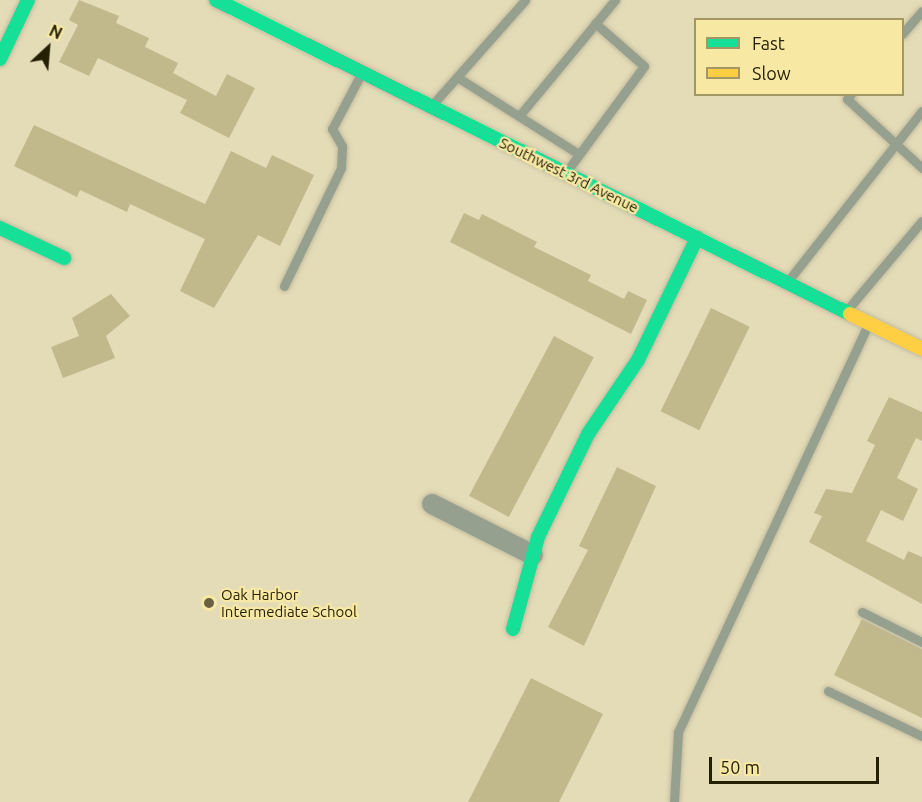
<!DOCTYPE html>
<html>
<head>
<meta charset="utf-8">
<style>
  body { margin:0 }
  #map { position:relative; width:922px; height:802px; overflow:hidden; background:#e4dcb7; font-family:Ubuntu,sans-serif }
  div>[style] { position:absolute }
  .building>* { inset:0; background:#c1b88c; transform-origin:0 0 }
  .roads { filter:drop-shadow(0 0 2px #c2bb9e) drop-shadow(0 0 2px #c2bb9e) }
  .lane>* { height:9px; margin:-4.5px; padding:0 4.5px; transform-origin:4.5px; border-radius:4.5px; background:#96a08e }
  .street>* { height:20px; margin:-10px; padding:0 10px; transform-origin:10px; border-radius:10px; background:#96a08e }
  .fast>* { height:14px; margin:-7px; padding:0 7px; transform-origin:7px; border-radius:7px; background:#16e098 }
  .slow>* { height:14px; margin:-7px; padding:0 7px; transform-origin:7px; border-radius:7px; background:#ffcf43 }
  .dots>* { width:16px; height:16px; translate:-50% -50%; box-sizing:border-box; border:3px solid #f7e8a4; border-radius:50% }
  span { translate:-50% -50%; white-space:nowrap; text-align:center; line-height:1.15; -webkit-text-stroke:4.5px #f7e8a4; paint-order:stroke }
  .street-label { font-size:15px; color:#251f04 }
  .poi-label { font-size:15px; color:#251f04 }
  .left { translate:0 -50%; text-align:left }
  .legend { position:absolute; left:694px; top:18px; width:210px; height:78px; box-sizing:border-box; background:#f7e8a4; border:2px solid #a39864; margin:0; padding:8px 10px; list-style:none; font-size:18px; color:#251f04 }
  .legend li { display:flex; align-items:center; gap:12px; height:30px }
  .legend b { width:30px; border:2px solid #a39864 }
  .north { position:absolute; left:18px; top:18px; width:60px; height:60px; -webkit-text-stroke:4px #f7e8a4; paint-order:stroke; rotate:26deg; font-size:16px; font-weight:700; line-height:24px; text-align:center; color:#251f04 }
  .north::after { content:''; display:block; margin:auto; width:21px; height:27px; background:#251f04; clip-path:polygon(50% 0,100% 100%,50% 72%,0 100%) }
  .scale { position:absolute; left:709px; top:757px; width:170px; height:27px; box-sizing:border-box; border:3px solid #251f04; border-top:0; padding-left:8px; font-size:18px; line-height:21px; white-space:nowrap; color:#251f04; -webkit-text-stroke:4px #f7e8a4; paint-order:stroke }
</style>
</head>
<body>
<div id="map">
  <div class="building">
    <i style="clip-path:polygon(79px 0,119px 16px,116px 23px,149px 38px,145px 47px,178px 63px,173px 73px,216px 96px,227px 74px,255px 88px,229px 138px,180px 113px,187px 100px,98px 58px,89px 76px,59px 62px,78px 25px,69px 20px)"></i>
    <i style="clip-path:polygon(34px 125px,205px 204px,231px 151px,266px 168px,272px 155px,314px 175px,280px 246px,258px 235px,214px 308px,180px 291px,205px 239px,130px 204px,127px 212px,80px 190px,77px 197px,14px 166px)"></i>
    <i style="clip-path:polygon(464px 213px,479px 220px,482px 214px,537px 242px,534px 247px,591px 275px,588px 281px,624px 299px,628px 291px,647px 300px,631px 334px,450px 242px)"></i>
    <i style="clip-path:polygon(111px 294px,130px 316px,106px 336px,115px 358px,63px 378px,51px 347px,79px 336px,72px 318px)"></i>
    <i style="left:711px;top:308px;width:43px;height:115px;rotate:26deg"></i>
    <i style="left:554px;top:336px;width:45px;height:181px;rotate:28deg"></i>
    <i style="clip-path:polygon(889px 397px,922px 412px,922px 441px,916px 438px,897px 478px,918px 489px,903px 521px,881px 510px,866px 541px,904px 560px,908px 551px,922px 557px,922px 604px,809px 542px,822px 516px,814px 513px,826px 489px,852px 493px,875px 445px,867px 441px)"></i>
    <i style="clip-path:polygon(617px 467px,656px 486px,584px 646px,548px 627px,588px 550px,579px 546px)"></i>
    <i style="clip-path:polygon(862px 619px,922px 649px,922px 718px,834px 675px)"></i>
    <i style="clip-path:polygon(531px 678px,603px 714px,559px 802px,468px 802px)"></i>
  </div>
  <div class="roads">
    <div class="lane">
      <i style="left:902px;top:34px;width:30px;rotate:-49deg"></i>
      <i style="left:457px;top:77px;width:144px;rotate:32.3deg"></i>
      <i style="left:851px;top:94px;width:6px;rotate:129deg"></i>
      <i style="left:847px;top:99px;width:102px;rotate:42.6deg"></i>
      <i style="left:433px;top:104px;width:139px;rotate:-48.5deg"></i>
      <i style="left:519px;top:116px;width:151px;rotate:-50.4deg"></i>
      <i style="left:567px;top:171px;width:130px;rotate:-53.7deg"></i>
      <i style="left:644px;top:66px;width:65px;rotate:-138.7deg"></i>
      <i style="left:788px;top:281px;width:216px;rotate:-51.8deg"></i>
      <i style="left:284px;top:286px;width:131px;rotate:-64.2deg"></i>
      <i style="left:341px;top:168px;width:22px;rotate:-87deg"></i>
      <i style="left:342px;top:146px;width:20px;rotate:-120deg"></i>
      <i style="left:332px;top:129px;width:62px;rotate:-62.2deg"></i>
      <i style="left:847px;top:310px;width:116px;rotate:-49.9deg"></i>
      <i style="left:862px;top:612px;width:67px;rotate:26.6deg"></i>
      <i style="left:828px;top:691px;width:104px;rotate:25.6deg"></i>
      <i style="left:674px;top:802px;width:70px;rotate:-86.7deg"></i>
      <i style="left:678px;top:732px;width:449px;rotate:-65deg"></i>
    </div>
    <div class="street">
      <i style="left:432px;top:504px;width:113px;rotate:26.8deg"></i>
    </div>
    <div class="fast">
      <i style="left:216px;top:0;width:707px;rotate:26.35deg"></i>
      <i style="left:0;top:59px;width:65px;rotate:-64.6deg"></i>
      <i style="left:0;top:228px;width:71px;rotate:25.1deg"></i>
      <i style="left:513px;top:629px;width:95px;rotate:-74.8deg"></i>
      <i style="left:538px;top:537px;width:114px;rotate:-64.1deg"></i>
      <i style="left:588px;top:434px;width:89px;rotate:-56deg"></i>
      <i style="left:638px;top:360px;width:136px;rotate:-64.2deg"></i>
    </div>
    <div class="slow">
      <i style="left:850px;top:314px;width:80px;rotate:25.9deg"></i>
    </div>
  </div>
  <div class="dots">
    <i style="left:209px;top:603px;background:#686143"></i>
  </div>
  <div class="street-label">
    <span style="left:569px;top:175px;rotate:26deg">Southwest 3rd Avenue</span>
  </div>
  <div class="poi-label">
    <span class="left" style="left:221px;top:603px">Oak Harbor<br>Intermediate School</span>
  </div>
  <ul class="legend">
  <li><b style="height:8px;background:#16e098"></b>Fast</li>
  <li><b style="height:8px;background:#ffcf43"></b>Slow</li>
  </ul>
  <div class="north">N</div>
  <div class="scale">50 m</div>
</div>
</body>
</html>
